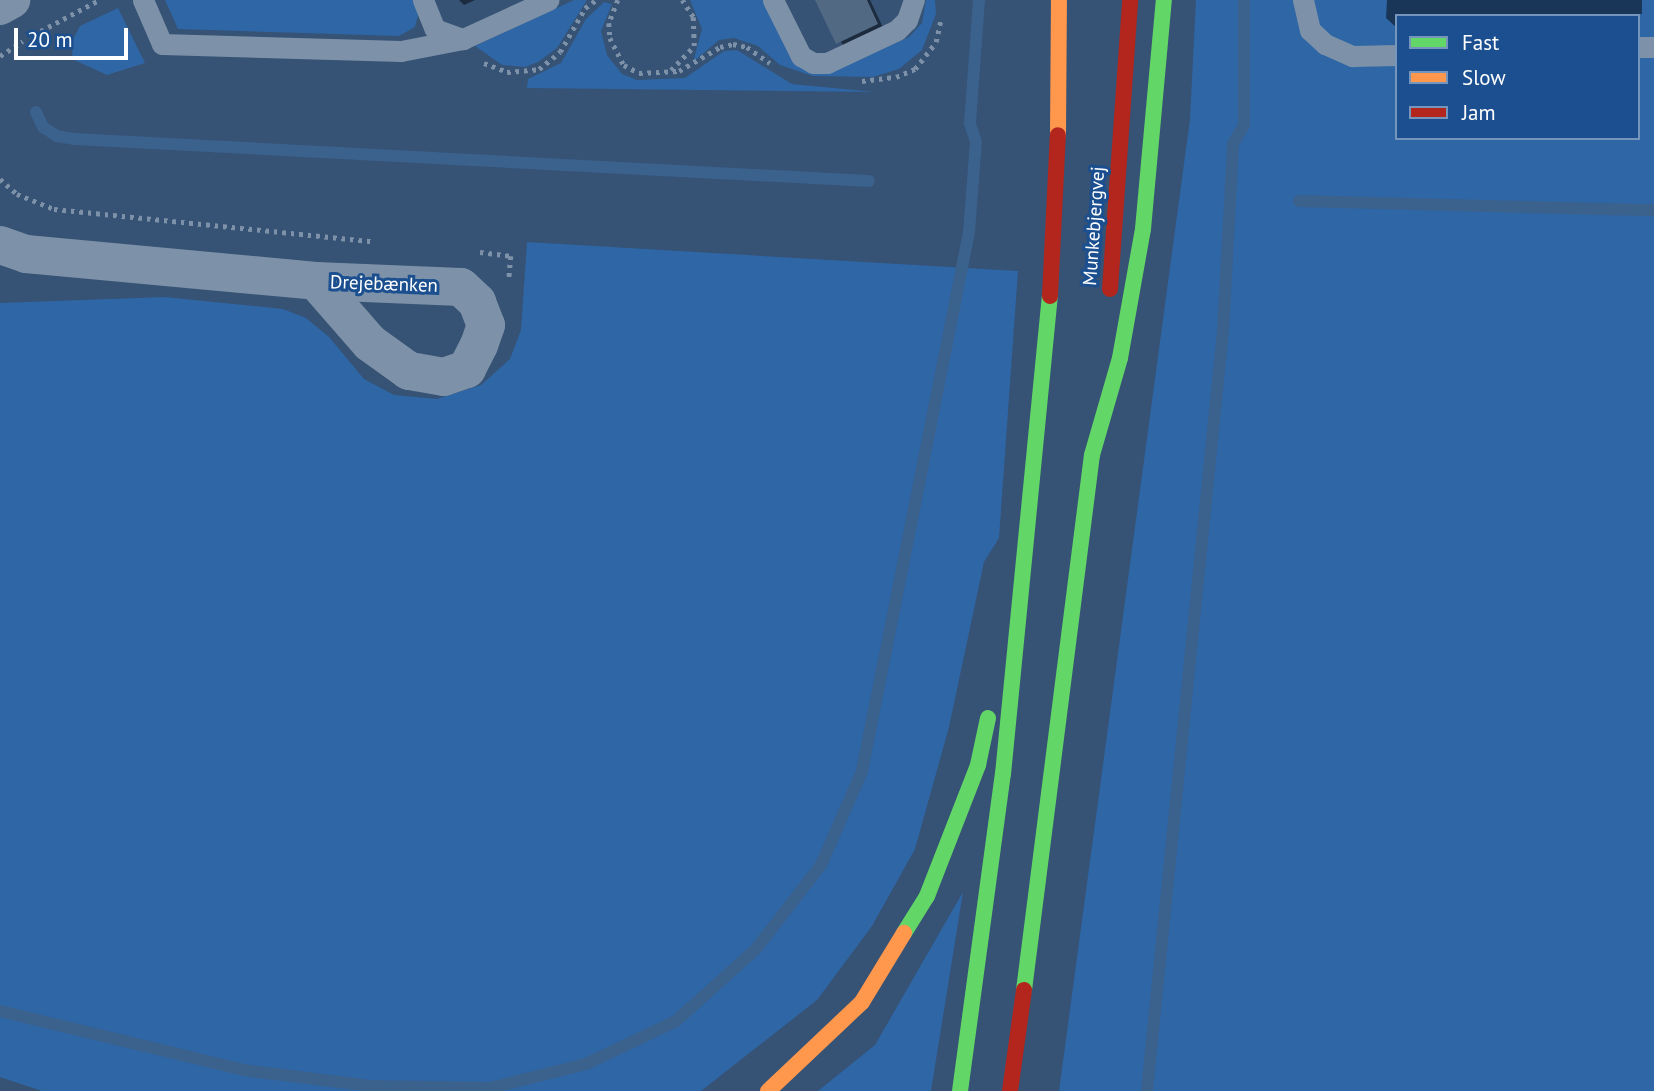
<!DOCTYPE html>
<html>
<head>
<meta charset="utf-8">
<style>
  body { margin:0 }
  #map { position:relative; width:1654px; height:1091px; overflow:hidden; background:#365274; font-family:"PT Sans",sans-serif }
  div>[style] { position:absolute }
  .green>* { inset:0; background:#2f66a5 }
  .shadow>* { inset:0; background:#0007 }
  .stream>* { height:12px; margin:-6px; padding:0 6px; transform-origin:6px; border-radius:6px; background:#3b618d }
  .building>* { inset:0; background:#526984 }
  .path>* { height:4.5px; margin-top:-2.25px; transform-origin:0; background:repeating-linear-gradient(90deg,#7d92a8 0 3.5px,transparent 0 8.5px) }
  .lane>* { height:21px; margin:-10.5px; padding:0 10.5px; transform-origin:10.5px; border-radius:10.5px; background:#7d92a8 }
  .street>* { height:38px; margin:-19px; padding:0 19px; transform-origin:19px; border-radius:19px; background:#7d92a8 }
  .fast>* { height:16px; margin:-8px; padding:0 8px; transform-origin:8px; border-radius:8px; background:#63d668 }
  .slow>* { height:16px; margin:-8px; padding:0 8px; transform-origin:8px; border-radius:8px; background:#ff974d }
  .jam>* { height:16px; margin:-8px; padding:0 8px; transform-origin:8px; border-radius:8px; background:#b3261e }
  span { translate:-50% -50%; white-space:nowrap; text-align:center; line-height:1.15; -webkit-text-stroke:6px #1b4f8f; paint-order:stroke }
  .street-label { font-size:19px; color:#fff }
  .legend { position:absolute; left:1395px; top:14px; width:245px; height:126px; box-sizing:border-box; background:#1b4f8f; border:2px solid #7695bc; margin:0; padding:9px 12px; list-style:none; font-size:21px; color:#fff }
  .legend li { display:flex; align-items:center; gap:14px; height:35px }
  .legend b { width:35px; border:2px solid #7695bc }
  .scale { position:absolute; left:14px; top:28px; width:114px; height:32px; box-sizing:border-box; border:4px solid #fff; border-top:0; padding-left:9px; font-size:21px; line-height:24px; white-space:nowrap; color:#fff; -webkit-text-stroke:5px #1b4f8f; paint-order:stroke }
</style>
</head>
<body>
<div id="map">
  <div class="green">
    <i style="clip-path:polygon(165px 0,417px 0,420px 8px,415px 27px,399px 36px,178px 29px)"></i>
    <i style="clip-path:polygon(574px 0,587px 0,557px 48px,538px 62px,525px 67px,502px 65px,475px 46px)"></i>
    <i style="clip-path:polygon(690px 0,763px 0,793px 61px,814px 74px,832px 72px,909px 37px,922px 23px,926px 0,935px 0,936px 14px,922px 50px,899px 69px,873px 77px,813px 76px,780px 65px,758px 46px,734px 38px,719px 40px,693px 62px,702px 29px)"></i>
    <i style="clip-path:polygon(evenodd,1196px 0,1654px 0,1654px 1091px,1059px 1091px,1190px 119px,1196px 0,1397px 16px,1638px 16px,1638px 138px,1397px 138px,1397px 16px)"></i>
    <i style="clip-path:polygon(604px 2px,612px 4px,601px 31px,607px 55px,622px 74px,637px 80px,685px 78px,724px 51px,737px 50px,792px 84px,875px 92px,527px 88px,528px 79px,561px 63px,586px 19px)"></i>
    <i style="clip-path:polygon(118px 8px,145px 63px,107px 75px,72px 59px,73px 39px,80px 26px)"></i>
    <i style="clip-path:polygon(527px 242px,1018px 271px,999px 538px,984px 562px,949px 727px,915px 849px,872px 926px,817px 1000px,701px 1091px,42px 1091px,0 1077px,0 303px,164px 297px,283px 309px,306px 318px,329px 337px,364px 379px,394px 395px,437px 399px,481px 385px,510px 359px,521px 330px)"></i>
    <i style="clip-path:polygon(963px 892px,931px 1091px,818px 1091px,875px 1045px)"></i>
  </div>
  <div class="shadow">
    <i style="clip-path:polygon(459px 0,475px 0,464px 5px)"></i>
    <i style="clip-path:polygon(817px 0,870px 0,886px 34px,847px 52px)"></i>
    <i style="clip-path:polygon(1387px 0,1642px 0,1642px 14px,1397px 16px,1397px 28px,1386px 18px)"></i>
  </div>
  <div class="stream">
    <i style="left:36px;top:112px;width:17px;rotate:65deg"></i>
    <i style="left:43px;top:127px;width:17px;rotate:33deg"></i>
    <i style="left:57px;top:136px;width:17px;rotate:10deg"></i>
    <i style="left:74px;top:139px;width:796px;rotate:3.02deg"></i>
    <i style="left:1299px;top:201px;width:355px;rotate:1.5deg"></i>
    <i style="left:0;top:1011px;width:250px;rotate:13.6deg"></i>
    <i style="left:243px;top:1070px;width:129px;rotate:7.1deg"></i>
    <i style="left:371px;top:1086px;width:119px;rotate:1deg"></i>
    <i style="left:490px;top:1088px;width:99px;rotate:-14deg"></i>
    <i style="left:586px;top:1064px;width:100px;rotate:-25.5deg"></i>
    <i style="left:676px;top:1021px;width:108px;rotate:-42deg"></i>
    <i style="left:756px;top:949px;width:106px;rotate:-52.3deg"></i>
    <i style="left:821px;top:865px;width:103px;rotate:-66.4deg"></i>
    <i style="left:862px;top:771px;width:550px;rotate:-78.77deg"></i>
    <i style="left:969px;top:232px;width:90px;rotate:-85.6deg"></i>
    <i style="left:976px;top:142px;width:20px;rotate:-108deg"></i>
    <i style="left:970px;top:123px;width:123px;rotate:-85.8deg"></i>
    <i style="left:1147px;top:1091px;width:764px;rotate:-84.29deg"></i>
    <i style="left:1223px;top:331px;width:187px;rotate:-86.9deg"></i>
    <i style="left:1233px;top:144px;width:22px;rotate:-60deg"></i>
    <i style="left:1244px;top:125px;width:125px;rotate:-90deg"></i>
  </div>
  <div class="building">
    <i style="clip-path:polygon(815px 0,867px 0,878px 24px,836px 44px)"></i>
  </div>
  <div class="path">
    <i style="left:618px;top:0;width:25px;rotate:111deg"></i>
    <i style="left:609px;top:23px;width:15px;rotate:86deg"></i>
    <i style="left:610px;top:38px;width:30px;rotate:63deg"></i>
    <i style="left:624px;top:65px;width:17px;rotate:28deg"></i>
    <i style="left:639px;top:73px;width:40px;rotate:-2.9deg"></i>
    <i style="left:679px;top:71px;width:48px;rotate:-30.3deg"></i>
    <i style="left:720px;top:47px;width:13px;rotate:-13deg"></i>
    <i style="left:733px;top:44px;width:14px;rotate:12deg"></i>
    <i style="left:747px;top:47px;width:28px;rotate:35deg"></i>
    <i style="left:33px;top:35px;width:75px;rotate:-27.9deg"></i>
    <i style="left:0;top:56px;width:27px;rotate:-33deg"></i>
    <i style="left:484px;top:63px;width:25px;rotate:21deg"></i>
    <i style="left:507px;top:72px;width:32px;rotate:-5deg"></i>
    <i style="left:539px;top:69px;width:27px;rotate:-39deg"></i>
    <i style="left:560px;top:52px;width:51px;rotate:-60.4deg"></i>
    <i style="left:585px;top:8px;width:14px;rotate:-36deg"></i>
    <i style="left:671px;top:70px;width:33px;rotate:-46deg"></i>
    <i style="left:694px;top:46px;width:29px;rotate:-92deg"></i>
    <i style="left:693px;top:17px;width:20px;rotate:-123deg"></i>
    <i style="left:862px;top:81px;width:34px;rotate:-7deg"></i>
    <i style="left:896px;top:77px;width:21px;rotate:-23deg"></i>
    <i style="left:915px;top:69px;width:34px;rotate:-52deg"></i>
    <i style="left:936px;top:42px;width:25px;rotate:-78deg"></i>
    <i style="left:0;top:179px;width:23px;rotate:41deg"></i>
    <i style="left:17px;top:194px;width:40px;rotate:22deg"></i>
    <i style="left:54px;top:209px;width:319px;rotate:5.8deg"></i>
    <i style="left:480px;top:252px;width:31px;rotate:7deg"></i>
    <i style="left:511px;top:256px;width:23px;rotate:95deg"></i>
  </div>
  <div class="lane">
    <i style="left:143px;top:0;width:48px;rotate:66.6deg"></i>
    <i style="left:162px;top:44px;width:239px;rotate:1.7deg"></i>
    <i style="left:401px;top:51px;width:63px;rotate:-11deg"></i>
    <i style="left:463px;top:39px;width:94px;rotate:-24.6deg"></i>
    <i style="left:423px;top:0;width:31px;rotate:68deg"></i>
    <i style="left:435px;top:29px;width:30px;rotate:20deg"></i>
    <i style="left:773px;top:0;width:63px;rotate:63.4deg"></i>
    <i style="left:801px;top:56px;width:14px;rotate:30deg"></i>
    <i style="left:813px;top:63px;width:14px"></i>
    <i style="left:827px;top:63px;width:77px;rotate:-25.2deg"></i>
    <i style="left:897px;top:30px;width:14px;rotate:-45deg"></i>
    <i style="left:907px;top:20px;width:21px;rotate:-71deg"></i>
    <i style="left:1303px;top:0;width:31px;rotate:77deg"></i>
    <i style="left:1310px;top:30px;width:21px;rotate:43deg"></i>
    <i style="left:1325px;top:44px;width:30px;rotate:24deg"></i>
    <i style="left:1352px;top:56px;width:45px;rotate:-1.3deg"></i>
    <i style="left:1638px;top:47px;width:16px"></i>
  </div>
  <div class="street">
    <i style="left:0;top:6px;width:13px;rotate:-29deg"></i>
    <i style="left:0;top:245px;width:28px;rotate:19deg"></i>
    <i style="left:26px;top:254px;width:291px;rotate:5.3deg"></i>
    <i style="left:316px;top:281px;width:145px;rotate:2.4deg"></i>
    <i style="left:461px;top:287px;width:22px;rotate:43deg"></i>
    <i style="left:477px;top:302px;width:25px;rotate:69deg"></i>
    <i style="left:486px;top:325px;width:21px;rotate:109deg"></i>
    <i style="left:479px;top:345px;width:27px;rotate:117deg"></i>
    <i style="left:467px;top:369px;width:24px;rotate:161deg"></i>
    <i style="left:444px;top:377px;width:36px;rotate:-170deg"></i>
    <i style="left:409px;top:371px;width:48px;rotate:-144.3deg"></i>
    <i style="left:370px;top:343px;width:82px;rotate:-131.1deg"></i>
  </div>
  <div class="fast">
    <i style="left:904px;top:933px;width:44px;rotate:-58.1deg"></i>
    <i style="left:927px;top:896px;width:141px;rotate:-68.7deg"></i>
    <i style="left:978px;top:765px;width:48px;rotate:-78deg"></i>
    <i style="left:1024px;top:990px;width:539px;rotate:-82.76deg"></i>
    <i style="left:1092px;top:455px;width:101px;rotate:-73.9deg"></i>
    <i style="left:1120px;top:358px;width:131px;rotate:-79.9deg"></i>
    <i style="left:1143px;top:229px;width:230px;rotate:-84.8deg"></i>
    <i style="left:960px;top:1091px;width:320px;rotate:-82.3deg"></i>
    <i style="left:1003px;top:774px;width:480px;rotate:-84.4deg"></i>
  </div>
  <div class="slow">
    <i style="left:1058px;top:135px;width:135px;rotate:-89.6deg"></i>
    <i style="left:768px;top:1091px;width:129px;rotate:-43.4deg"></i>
    <i style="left:862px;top:1002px;width:81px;rotate:-58.7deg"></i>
  </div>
  <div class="jam">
    <i style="left:1110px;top:289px;width:290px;rotate:-86deg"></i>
    <i style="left:1050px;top:296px;width:161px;rotate:-87.2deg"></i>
    <i style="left:1010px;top:1091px;width:102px;rotate:-82.1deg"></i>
  </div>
  <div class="street-label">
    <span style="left:1094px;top:226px;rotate:-86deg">Munkebjergvej</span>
    <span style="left:384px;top:284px;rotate:2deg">Drejebænken</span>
  </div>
  <ul class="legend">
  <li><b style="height:9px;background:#63d668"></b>Fast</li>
  <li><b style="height:9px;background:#ff974d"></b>Slow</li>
  <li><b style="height:9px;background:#b3261e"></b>Jam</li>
  </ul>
  <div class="scale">20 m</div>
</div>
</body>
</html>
